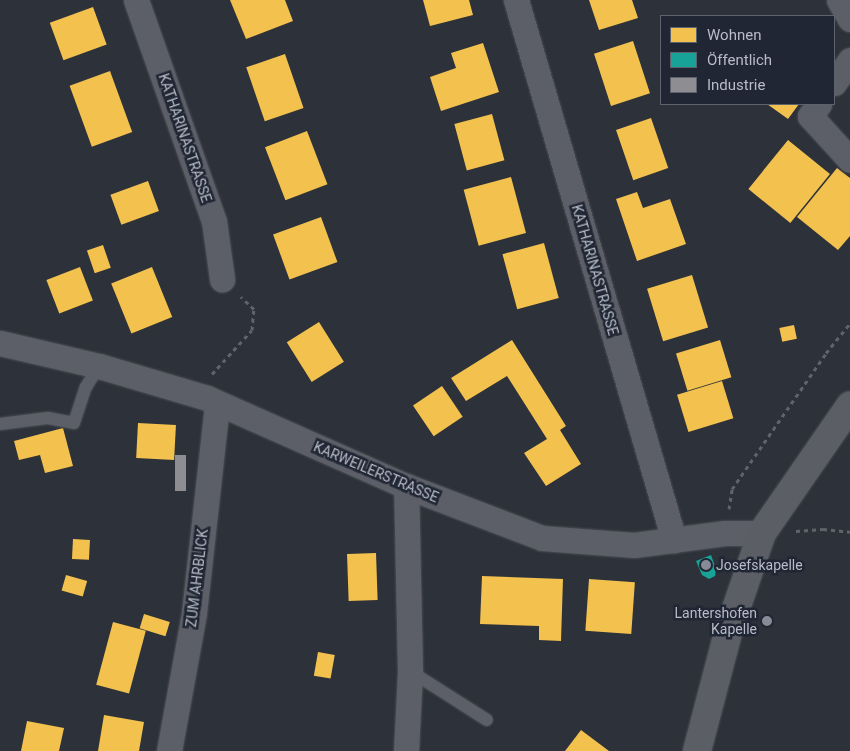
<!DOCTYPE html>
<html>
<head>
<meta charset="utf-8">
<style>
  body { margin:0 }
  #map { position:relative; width:850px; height:751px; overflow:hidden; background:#2d3139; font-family:Roboto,sans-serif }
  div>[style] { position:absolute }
  .homes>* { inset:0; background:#f2c14e; transform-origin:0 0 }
  .public>* { inset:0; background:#17a398 }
  .industry>* { inset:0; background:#8d8d92; transform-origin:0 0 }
  .path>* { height:3px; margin-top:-1.5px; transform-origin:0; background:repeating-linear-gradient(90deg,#60646a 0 4px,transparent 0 8px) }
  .roads { filter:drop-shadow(0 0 1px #4a4d54) drop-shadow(0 0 1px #4a4d54) }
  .service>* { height:12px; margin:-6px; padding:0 6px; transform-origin:6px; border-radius:6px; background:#5c5f67 }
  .minor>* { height:25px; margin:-12.5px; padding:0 12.5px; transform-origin:12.5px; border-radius:12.5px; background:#5c5f67 }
  .secondary>* { height:28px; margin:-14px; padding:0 14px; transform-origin:14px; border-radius:14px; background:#5b5e65 }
  .dots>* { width:14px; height:14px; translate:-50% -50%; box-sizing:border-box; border:2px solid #202633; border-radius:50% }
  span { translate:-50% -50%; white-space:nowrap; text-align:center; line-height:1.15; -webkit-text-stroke:5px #202633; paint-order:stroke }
  .street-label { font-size:14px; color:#b8bcc9 }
  .poi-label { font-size:14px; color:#b8bcc9 }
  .left { translate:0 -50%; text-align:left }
  .right { translate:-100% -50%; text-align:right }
  .legend { position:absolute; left:660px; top:15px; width:175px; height:90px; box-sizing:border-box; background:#202633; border:1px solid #5d626f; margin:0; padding:6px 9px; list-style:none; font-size:15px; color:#b8bcc9 }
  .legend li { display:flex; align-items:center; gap:10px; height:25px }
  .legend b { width:25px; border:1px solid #5d626f }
</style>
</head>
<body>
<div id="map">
  <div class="homes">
    <i style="clip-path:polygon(230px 0,285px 0,293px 21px,246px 39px)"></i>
    <i style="clip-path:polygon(423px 0,469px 0,473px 15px,430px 26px)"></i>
    <i style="clip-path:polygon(589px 0,632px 0,638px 18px,599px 30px)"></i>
    <i style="left:93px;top:7px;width:40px;height:46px;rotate:70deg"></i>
    <i style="left:633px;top:41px;width:55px;height:41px;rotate:72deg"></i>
    <i style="clip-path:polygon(483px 43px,499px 92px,441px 111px,430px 77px,456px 68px,451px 53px)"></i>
    <i style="left:285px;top:54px;width:57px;height:41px;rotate:71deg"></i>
    <i style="left:110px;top:71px;width:65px;height:43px;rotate:70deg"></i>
    <i style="clip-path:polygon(767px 104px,799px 104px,788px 119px)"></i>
    <i style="left:492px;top:114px;width:48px;height:39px;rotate:75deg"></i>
    <i style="left:651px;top:118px;width:53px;height:37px;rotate:71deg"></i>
    <i style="left:307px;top:131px;width:57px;height:45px;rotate:69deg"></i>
    <i style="left:788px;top:140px;width:54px;height:63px;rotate:39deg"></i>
    <i style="clip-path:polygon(837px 168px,850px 178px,850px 236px,838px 250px,797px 217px)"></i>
    <i style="left:511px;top:177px;width:58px;height:49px;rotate:75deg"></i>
    <i style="left:148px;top:181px;width:32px;height:40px;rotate:70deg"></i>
    <i style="clip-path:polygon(637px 192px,643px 208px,670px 199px,686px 244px,637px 261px,616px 199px)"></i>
    <i style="left:321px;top:217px;width:48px;height:51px;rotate:70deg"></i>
    <i style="left:544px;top:243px;width:57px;height:43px;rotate:75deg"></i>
    <i style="left:103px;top:245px;width:24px;height:17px;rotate:71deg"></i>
    <i style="left:80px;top:267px;width:36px;height:36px;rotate:69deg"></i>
    <i style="left:152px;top:267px;width:54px;height:44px;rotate:68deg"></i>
    <i style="left:692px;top:275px;width:55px;height:47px;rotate:73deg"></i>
    <i style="left:319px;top:322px;width:47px;height:38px;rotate:58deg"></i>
    <i style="left:794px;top:325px;width:14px;height:15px;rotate:78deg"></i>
    <i style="clip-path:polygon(512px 340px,566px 426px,560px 430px,581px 464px,546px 486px,524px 453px,547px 439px,507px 376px,466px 401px,451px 378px)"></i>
    <i style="left:720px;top:340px;width:39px;height:46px;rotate:73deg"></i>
    <i style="left:722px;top:381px;width:39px;height:47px;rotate:73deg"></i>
    <i style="left:442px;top:386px;width:37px;height:35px;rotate:56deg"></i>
    <i style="left:138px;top:423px;width:38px;height:35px;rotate:3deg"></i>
    <i style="clip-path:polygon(63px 428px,73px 466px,45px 473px,40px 455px,19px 460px,14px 441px)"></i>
    <i style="left:73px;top:539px;width:17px;height:20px;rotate:3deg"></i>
    <i style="left:376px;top:553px;width:47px;height:29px;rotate:88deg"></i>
    <i style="left:66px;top:575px;width:22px;height:16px;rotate:16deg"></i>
    <i style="clip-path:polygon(482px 576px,563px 579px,561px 641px,539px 640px,539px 626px,480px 624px)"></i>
    <i style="left:589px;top:579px;width:46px;height:52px;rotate:4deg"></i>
    <i style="left:144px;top:614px;width:27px;height:15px;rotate:17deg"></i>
    <i style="left:113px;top:622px;width:34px;height:65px;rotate:15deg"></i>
    <i style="left:318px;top:652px;width:17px;height:24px;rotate:10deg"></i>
    <i style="clip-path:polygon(104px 715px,144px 722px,139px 751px,98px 751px)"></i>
    <i style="clip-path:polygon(27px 721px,64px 728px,59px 751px,21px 751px)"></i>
    <i style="clip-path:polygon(581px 730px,609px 751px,565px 751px)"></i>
  </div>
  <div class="public">
    <i style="clip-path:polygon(711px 555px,716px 569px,715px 576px,709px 579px,702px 575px,696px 561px)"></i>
  </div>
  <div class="industry">
    <i style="left:175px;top:455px;width:11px;height:36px"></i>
  </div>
  <div class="path">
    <i style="left:212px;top:374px;width:59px;rotate:-47.7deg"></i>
    <i style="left:252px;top:330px;width:21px;rotate:-85deg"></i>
    <i style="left:254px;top:309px;width:18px;rotate:-137deg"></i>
    <i style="left:729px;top:509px;width:20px;rotate:-81deg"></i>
    <i style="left:732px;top:489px;width:165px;rotate:-55.3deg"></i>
    <i style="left:826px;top:353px;width:38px;rotate:-51deg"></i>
    <i style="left:796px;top:531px;width:27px;rotate:-4deg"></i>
    <i style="left:823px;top:529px;width:27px;rotate:6deg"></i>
  </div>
  <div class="roads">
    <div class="service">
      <i style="left:0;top:424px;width:48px;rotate:-7.1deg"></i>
      <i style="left:48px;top:418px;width:26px;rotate:11deg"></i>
      <i style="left:74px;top:423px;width:38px;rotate:-72deg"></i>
      <i style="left:86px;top:387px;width:25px;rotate:-58deg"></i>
      <i style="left:410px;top:671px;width:91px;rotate:32.5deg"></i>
    </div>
    <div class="minor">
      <i style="left:136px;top:0;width:234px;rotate:70.6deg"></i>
      <i style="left:214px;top:221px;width:59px;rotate:82.1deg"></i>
      <i style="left:516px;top:0;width:563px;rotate:73.69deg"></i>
      <i style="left:839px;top:0;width:22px;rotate:60deg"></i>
      <i style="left:834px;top:83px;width:28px;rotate:-55deg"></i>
      <i style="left:819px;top:104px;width:15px;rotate:127deg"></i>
      <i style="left:810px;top:116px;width:59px;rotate:47.7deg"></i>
      <i style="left:0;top:343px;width:102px;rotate:13.1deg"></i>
      <i style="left:99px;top:366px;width:113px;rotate:16.5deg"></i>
      <i style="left:207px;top:398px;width:218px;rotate:23.9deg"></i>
      <i style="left:406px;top:486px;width:146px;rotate:20.9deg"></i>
      <i style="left:542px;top:538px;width:92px;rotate:4.4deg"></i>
      <i style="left:634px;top:545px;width:92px;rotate:-7.5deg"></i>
      <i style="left:725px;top:533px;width:37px"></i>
      <i style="left:169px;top:751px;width:140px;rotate:-79.7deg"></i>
      <i style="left:194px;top:613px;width:211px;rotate:-83.7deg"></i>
      <i style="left:406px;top:751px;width:80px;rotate:-87.1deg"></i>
      <i style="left:410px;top:671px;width:185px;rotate:-91.2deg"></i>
    </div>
    <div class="secondary">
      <i style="left:697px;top:751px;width:126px;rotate:-75.3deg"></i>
      <i style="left:729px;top:629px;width:102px;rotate:-71deg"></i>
      <i style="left:762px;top:533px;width:155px;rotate:-55.3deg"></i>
    </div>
  </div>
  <div class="dots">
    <i style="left:706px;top:565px;background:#878b97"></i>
    <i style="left:767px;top:621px;background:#878b97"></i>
  </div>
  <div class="street-label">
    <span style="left:185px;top:138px;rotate:71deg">KATHARINASTRASSE</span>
    <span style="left:595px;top:270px;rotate:74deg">KATHARINASTRASSE</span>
    <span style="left:376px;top:472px;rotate:23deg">KARWEILERSTRASSE</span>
    <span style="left:197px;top:578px;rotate:-83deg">ZUM AHRBLICK</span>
  </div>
  <div class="poi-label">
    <span class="left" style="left:716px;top:565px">Josefskapelle</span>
    <span class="right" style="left:757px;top:621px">Lantershofen<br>Kapelle</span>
  </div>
  <ul class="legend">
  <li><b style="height:14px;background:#f2c14e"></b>Wohnen</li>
  <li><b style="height:14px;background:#17a398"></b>Öffentlich</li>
  <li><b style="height:14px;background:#8d8d92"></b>Industrie</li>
  </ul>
</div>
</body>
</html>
